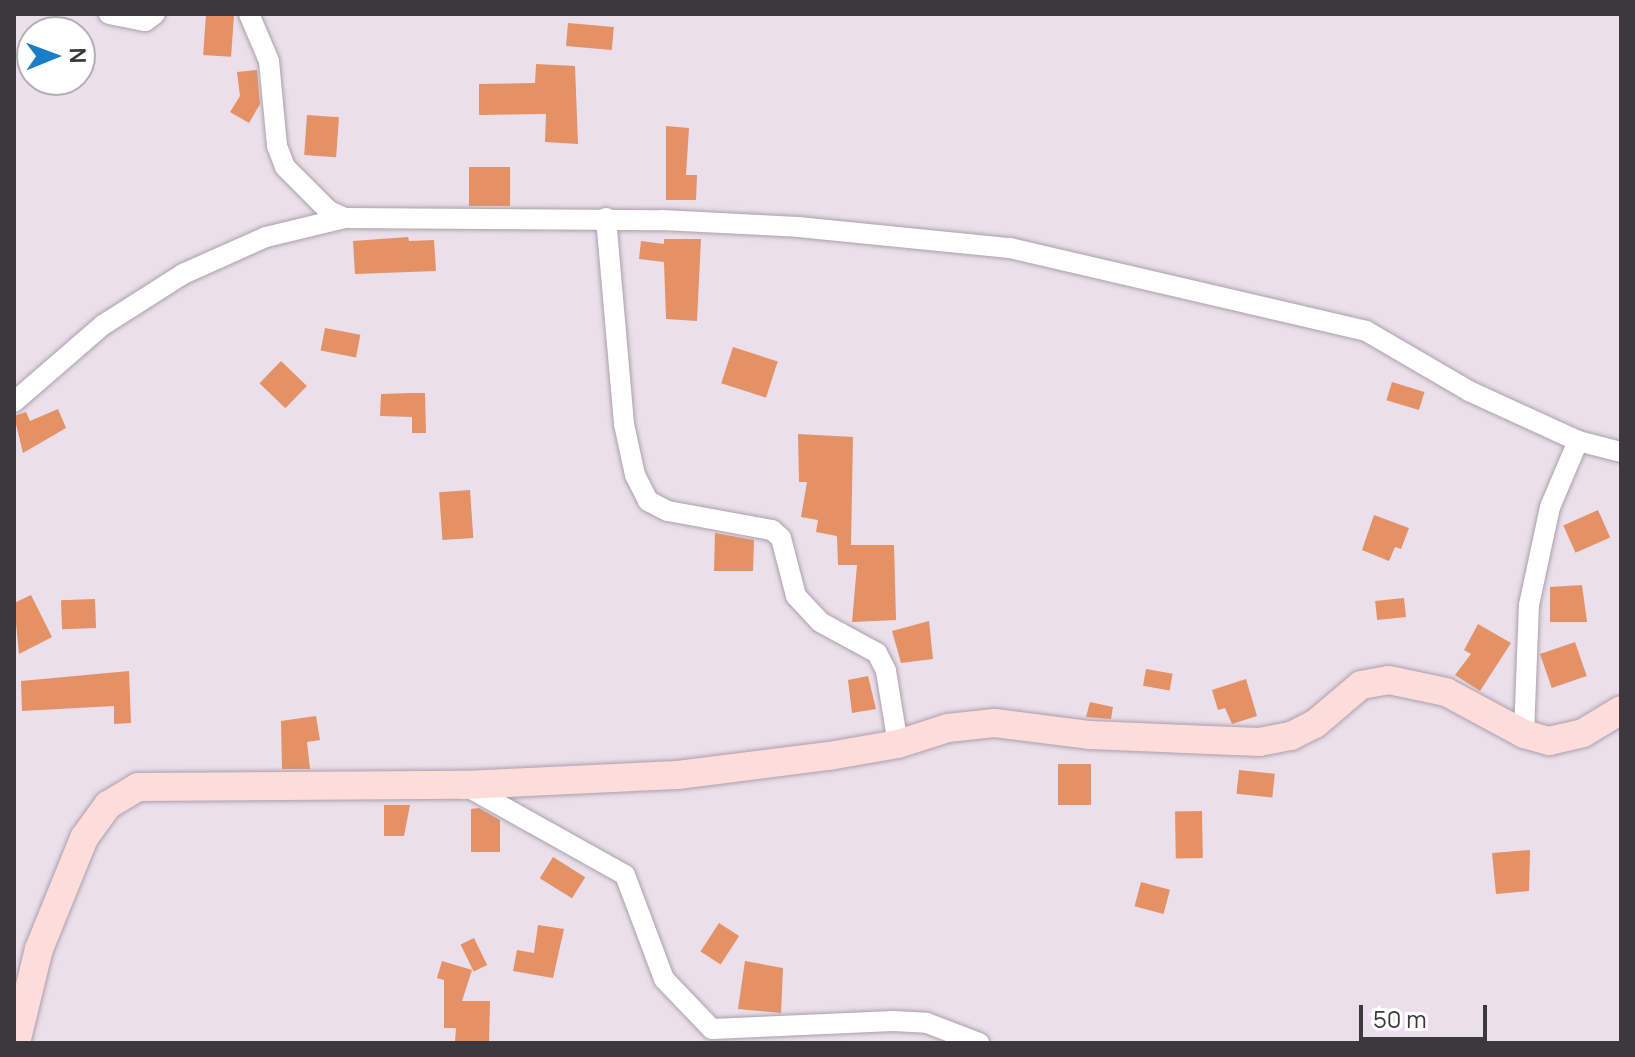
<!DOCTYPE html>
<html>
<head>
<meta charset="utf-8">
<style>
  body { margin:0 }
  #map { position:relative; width:1635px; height:1057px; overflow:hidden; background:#ebdfeb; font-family:Manrope,sans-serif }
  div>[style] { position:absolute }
  .building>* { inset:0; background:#e39165; transform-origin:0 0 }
  .roads { filter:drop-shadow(0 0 2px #aa9faa) drop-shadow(0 0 2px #aa9faa) }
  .street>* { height:20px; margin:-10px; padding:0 10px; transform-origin:10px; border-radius:10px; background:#fff }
  .secondary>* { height:28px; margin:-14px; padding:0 14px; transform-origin:14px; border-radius:14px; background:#fedcda }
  span { translate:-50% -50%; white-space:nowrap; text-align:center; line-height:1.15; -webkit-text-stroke:6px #fff; paint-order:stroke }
  .frame { position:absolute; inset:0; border:16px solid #3c383c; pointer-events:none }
  .north { position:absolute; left:16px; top:16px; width:80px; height:80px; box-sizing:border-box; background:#fff; border:2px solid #b1afb1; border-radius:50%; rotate:89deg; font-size:22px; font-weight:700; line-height:32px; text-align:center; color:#3c383c }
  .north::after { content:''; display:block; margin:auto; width:28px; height:36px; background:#1a7dc8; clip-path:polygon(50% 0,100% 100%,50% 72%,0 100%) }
  .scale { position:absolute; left:1359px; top:1005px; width:128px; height:36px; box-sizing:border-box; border:4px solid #3c383c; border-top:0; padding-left:10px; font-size:24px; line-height:28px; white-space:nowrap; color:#3c383c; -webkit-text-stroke:6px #fff; paint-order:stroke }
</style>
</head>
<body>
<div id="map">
  <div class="building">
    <i style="left:206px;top:14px;width:28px;height:41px;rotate:4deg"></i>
    <i style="left:568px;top:23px;width:46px;height:23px;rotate:5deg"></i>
    <i style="clip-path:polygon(536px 64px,575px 66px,578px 144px,545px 142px,546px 114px,479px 115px,479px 84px,535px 83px)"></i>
    <i style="clip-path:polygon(257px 70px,260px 104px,249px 123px,230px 112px,240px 96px,237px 72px)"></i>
    <i style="left:307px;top:115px;width:32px;height:40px;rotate:4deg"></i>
    <i style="clip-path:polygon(666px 126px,689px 128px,686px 175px,697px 175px,696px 200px,666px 200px)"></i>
    <i style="left:510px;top:167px;width:39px;height:41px;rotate:90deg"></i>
    <i style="clip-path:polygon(408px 237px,409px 241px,434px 240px,436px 271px,355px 274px,353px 241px)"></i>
    <i style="clip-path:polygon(664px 239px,701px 239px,697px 321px,666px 319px,664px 262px,639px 259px,641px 241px,664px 244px)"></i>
    <i style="left:325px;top:328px;width:36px;height:23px;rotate:11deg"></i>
    <i style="left:733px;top:347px;width:47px;height:38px;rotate:18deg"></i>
    <i style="left:281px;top:361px;width:36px;height:31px;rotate:44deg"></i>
    <i style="left:1392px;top:382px;width:34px;height:19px;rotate:17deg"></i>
    <i style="clip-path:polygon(411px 393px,425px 393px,426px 433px,412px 433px,412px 417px,380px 416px,381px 394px)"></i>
    <i style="clip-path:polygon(58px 409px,66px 428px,23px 453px,14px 416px,26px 412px,30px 421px)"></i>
    <i style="clip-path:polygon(798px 434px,853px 437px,851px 545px,894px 545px,896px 620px,852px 622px,857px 565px,838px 565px,837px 536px,816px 532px,818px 520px,801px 517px,807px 482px,799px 482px)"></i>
    <i style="left:470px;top:490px;width:48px;height:31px;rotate:86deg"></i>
    <i style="left:1598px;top:510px;width:30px;height:38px;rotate:66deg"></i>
    <i style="clip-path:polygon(1374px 515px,1409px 528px,1401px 549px,1395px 547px,1389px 561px,1362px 550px)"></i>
    <i style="clip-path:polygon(715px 533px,754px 540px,753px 571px,714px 571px)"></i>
    <i style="clip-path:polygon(1582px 585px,1587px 622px,1550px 622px,1550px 587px)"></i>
    <i style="clip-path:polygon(31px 595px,52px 637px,19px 654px,14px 603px)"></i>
    <i style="left:1404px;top:598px;width:19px;height:29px;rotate:84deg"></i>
    <i style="left:95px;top:599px;width:29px;height:34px;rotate:88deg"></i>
    <i style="clip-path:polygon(929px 621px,933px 659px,901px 663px,892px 631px)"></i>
    <i style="clip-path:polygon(1478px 624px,1511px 643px,1480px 691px,1455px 675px,1471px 654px,1464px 650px)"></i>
    <i style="left:1575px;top:642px;width:36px;height:37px;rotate:71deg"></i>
    <i style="left:1146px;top:669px;width:27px;height:17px;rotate:10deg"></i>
    <i style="clip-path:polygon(129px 671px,131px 723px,114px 724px,114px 706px,22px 711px,21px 681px)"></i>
    <i style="clip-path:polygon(868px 676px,876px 709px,852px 713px,848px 680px)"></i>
    <i style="clip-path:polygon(1246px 679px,1257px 716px,1232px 724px,1225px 708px,1218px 710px,1212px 690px)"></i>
    <i style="clip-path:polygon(1090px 702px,1113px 707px,1111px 719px,1086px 717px)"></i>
    <i style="clip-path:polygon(316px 716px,320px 740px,307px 742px,310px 769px,282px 769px,281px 721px)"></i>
    <i style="left:1091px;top:764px;width:41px;height:33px;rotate:90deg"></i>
    <i style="left:1239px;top:770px;width:36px;height:24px;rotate:6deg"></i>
    <i style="clip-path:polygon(384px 805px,410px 805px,404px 836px,384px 836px)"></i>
    <i style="clip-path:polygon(479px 808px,500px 820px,500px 852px,471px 852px,471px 809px)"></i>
    <i style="left:1202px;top:811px;width:47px;height:27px;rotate:89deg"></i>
    <i style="clip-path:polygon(1530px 850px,1529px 891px,1496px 894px,1492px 853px)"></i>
    <i style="left:553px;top:857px;width:38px;height:25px;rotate:32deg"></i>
    <i style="left:1141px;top:882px;width:30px;height:25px;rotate:15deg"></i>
    <i style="left:719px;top:923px;width:24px;height:34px;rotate:33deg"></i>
    <i style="clip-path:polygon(538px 925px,564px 929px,553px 978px,513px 971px,517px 950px,534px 953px)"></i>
    <i style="left:474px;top:938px;width:30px;height:15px;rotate:64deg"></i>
    <i style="clip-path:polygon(442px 961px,472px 970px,462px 1001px,490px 1001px,489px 1043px,455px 1042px,456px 1028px,444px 1028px,444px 980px,437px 978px)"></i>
    <i style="clip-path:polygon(745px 961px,783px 968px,781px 1013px,738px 1009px)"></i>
  </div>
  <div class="roads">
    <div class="street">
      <i style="left:109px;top:14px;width:37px;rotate:11deg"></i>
      <i style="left:145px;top:21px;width:12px;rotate:-35deg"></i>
      <i style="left:249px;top:14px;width:51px;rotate:66.9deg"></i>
      <i style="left:269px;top:61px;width:85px;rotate:84.6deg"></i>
      <i style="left:277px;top:146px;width:22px;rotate:69deg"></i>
      <i style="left:285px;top:167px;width:62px;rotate:45deg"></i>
      <i style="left:329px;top:211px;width:17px;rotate:24deg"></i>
      <i style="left:345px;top:218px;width:317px;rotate:0.4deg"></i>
      <i style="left:662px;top:220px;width:136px;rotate:2.9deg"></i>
      <i style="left:798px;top:227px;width:213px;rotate:5.7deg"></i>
      <i style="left:1010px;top:248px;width:366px;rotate:13.1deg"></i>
      <i style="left:1366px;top:331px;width:119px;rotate:30.2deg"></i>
      <i style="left:1469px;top:391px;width:120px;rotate:24.6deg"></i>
      <i style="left:606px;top:218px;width:207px;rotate:85deg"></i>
      <i style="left:624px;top:424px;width:52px;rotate:77.8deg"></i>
      <i style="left:635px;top:475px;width:29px;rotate:63deg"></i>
      <i style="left:648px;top:501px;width:22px;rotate:27deg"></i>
      <i style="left:668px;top:511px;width:106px;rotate:10.4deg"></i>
      <i style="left:772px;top:530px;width:12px;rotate:42deg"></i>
      <i style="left:781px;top:538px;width:60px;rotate:75.5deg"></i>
      <i style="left:796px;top:596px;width:35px;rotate:47deg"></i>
      <i style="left:820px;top:622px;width:65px;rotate:28.5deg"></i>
      <i style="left:877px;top:653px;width:20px;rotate:63deg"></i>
      <i style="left:886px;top:671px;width:74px;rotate:80.7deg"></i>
      <i style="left:14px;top:402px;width:118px;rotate:-40.9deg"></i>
      <i style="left:103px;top:325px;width:95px;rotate:-32.5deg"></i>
      <i style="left:183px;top:274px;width:91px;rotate:-24deg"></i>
      <i style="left:266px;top:237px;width:81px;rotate:-13.5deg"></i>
      <i style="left:1524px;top:734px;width:129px;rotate:-87.8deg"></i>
      <i style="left:1529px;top:605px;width:100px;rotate:-77.9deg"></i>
      <i style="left:1550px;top:507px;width:72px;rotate:-67deg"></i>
      <i style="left:1578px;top:441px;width:44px;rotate:14.3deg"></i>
      <i style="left:464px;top:785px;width:184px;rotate:29.2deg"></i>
      <i style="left:625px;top:875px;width:111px;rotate:69.4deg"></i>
      <i style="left:664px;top:979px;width:69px;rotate:46.2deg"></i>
      <i style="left:712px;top:1029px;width:181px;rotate:-2.5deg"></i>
      <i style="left:893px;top:1021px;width:34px;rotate:3deg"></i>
      <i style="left:927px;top:1023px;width:56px;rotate:21deg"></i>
    </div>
    <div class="secondary">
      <i style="left:16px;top:1043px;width:97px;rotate:-76.3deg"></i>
      <i style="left:39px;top:949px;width:120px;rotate:-67.9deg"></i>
      <i style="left:84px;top:838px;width:41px;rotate:-54deg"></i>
      <i style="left:108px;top:805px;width:35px;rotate:-31deg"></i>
      <i style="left:138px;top:787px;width:326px;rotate:-0.4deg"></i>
      <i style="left:464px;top:785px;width:214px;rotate:-2.7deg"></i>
      <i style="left:678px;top:775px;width:152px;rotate:-7.2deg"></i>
      <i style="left:829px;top:756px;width:70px;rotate:-9.9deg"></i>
      <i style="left:898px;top:744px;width:52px;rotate:-17.7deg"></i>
      <i style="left:948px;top:728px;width:47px;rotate:-6.1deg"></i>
      <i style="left:995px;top:723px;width:96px;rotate:7.2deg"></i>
      <i style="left:1090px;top:735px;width:169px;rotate:2.4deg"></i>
      <i style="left:1259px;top:742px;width:33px;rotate:-11deg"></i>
      <i style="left:1291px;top:736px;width:27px;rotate:-27deg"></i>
      <i style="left:1315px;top:724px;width:60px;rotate:-40.3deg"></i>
      <i style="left:1361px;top:685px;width:28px;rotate:-10deg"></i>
      <i style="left:1389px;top:680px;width:58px;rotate:11.9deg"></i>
      <i style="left:1446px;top:692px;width:89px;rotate:28.3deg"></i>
      <i style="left:1524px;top:734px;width:26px;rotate:16deg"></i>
      <i style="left:1549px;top:741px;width:35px;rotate:-13deg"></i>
      <i style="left:1583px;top:733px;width:44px;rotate:-31.2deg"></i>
    </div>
  </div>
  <div class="frame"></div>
  <div class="north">N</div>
  <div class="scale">50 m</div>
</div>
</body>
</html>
